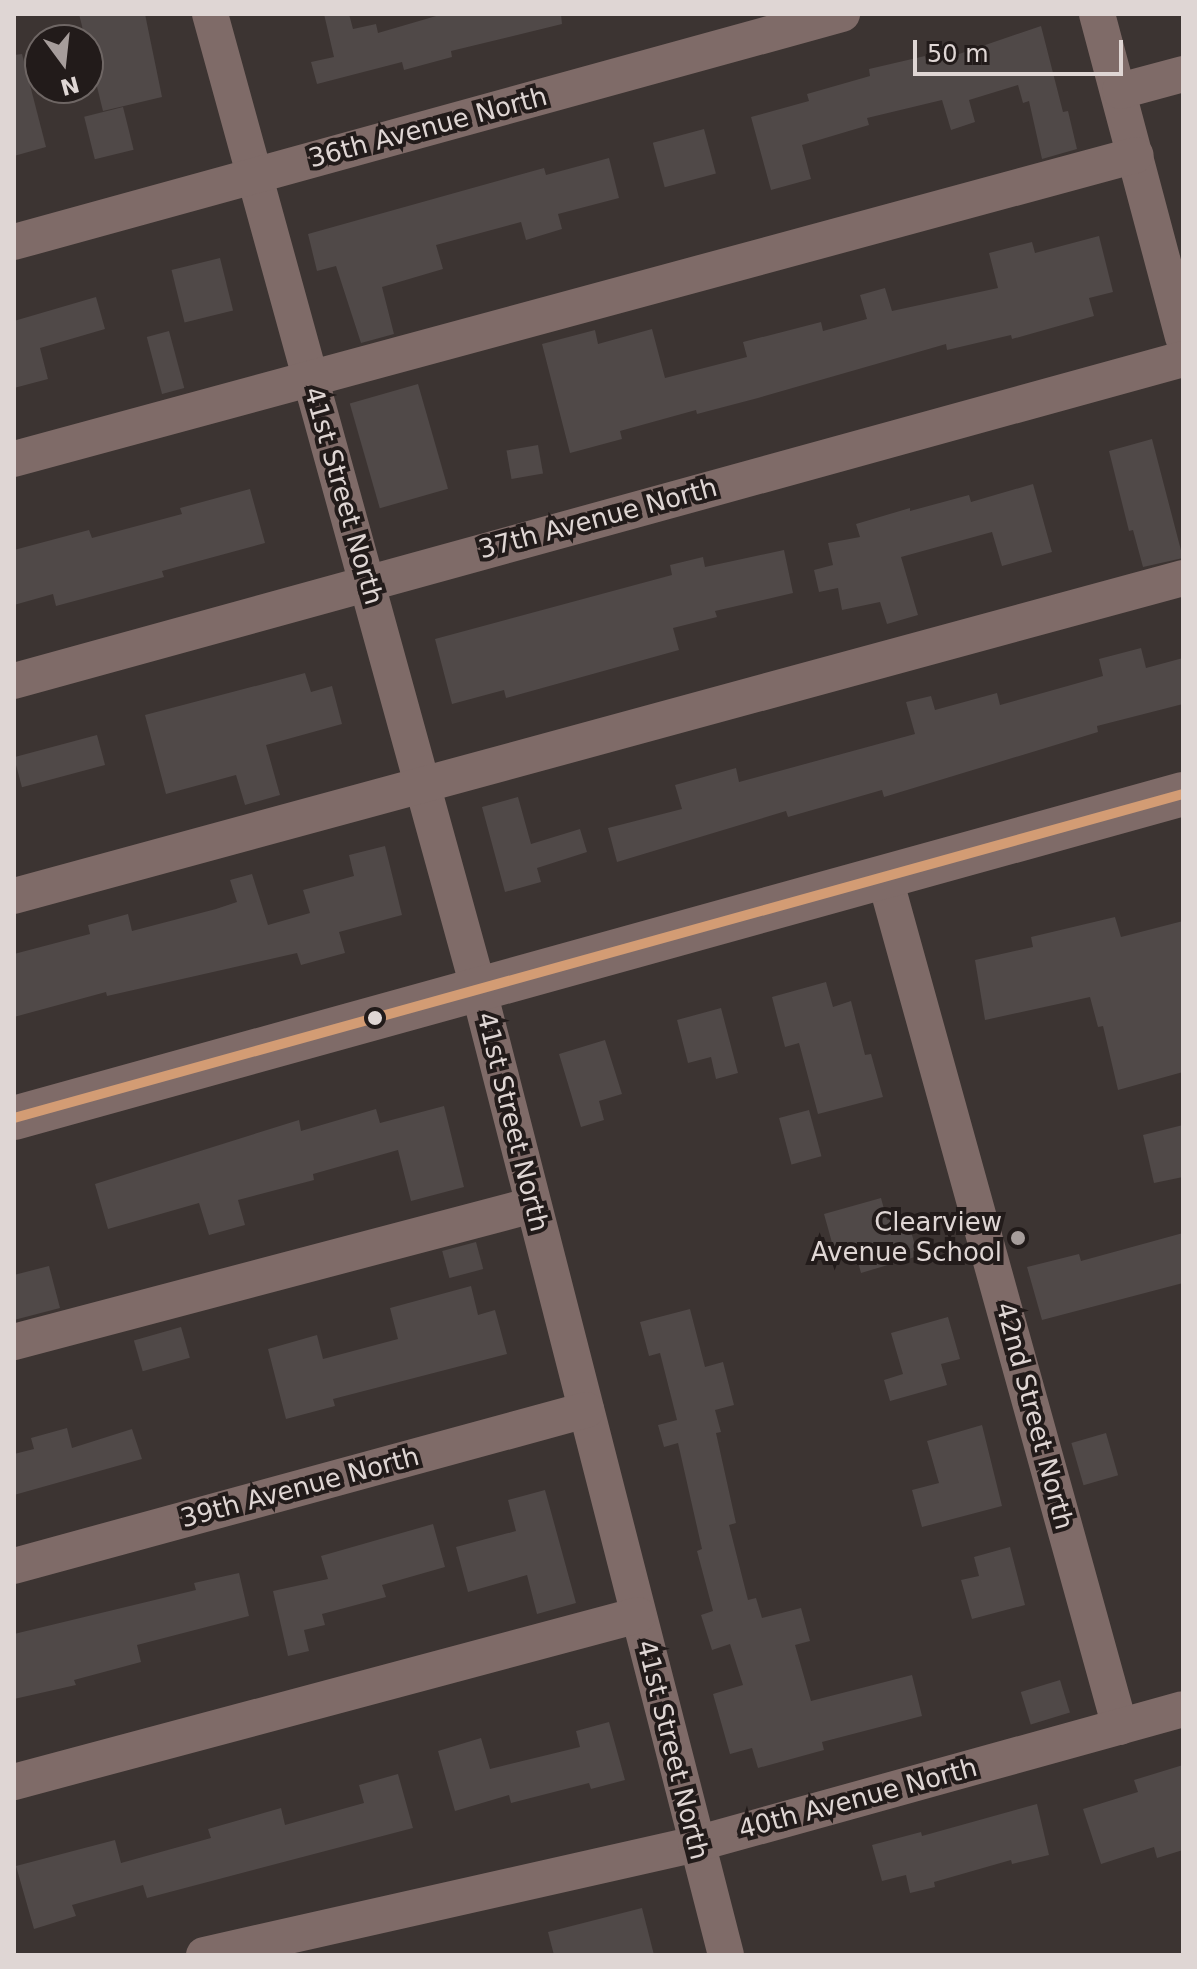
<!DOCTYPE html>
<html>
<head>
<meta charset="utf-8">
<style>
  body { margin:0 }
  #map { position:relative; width:1197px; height:1969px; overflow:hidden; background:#3c3432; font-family:"DejaVu Sans",sans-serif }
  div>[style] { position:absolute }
  .building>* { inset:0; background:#504948; transform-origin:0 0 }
  .minor>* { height:36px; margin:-18px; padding:0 18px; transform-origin:18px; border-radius:18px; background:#7f6b68 }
  .major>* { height:44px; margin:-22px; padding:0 22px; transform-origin:22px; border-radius:22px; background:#7f6b68 }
  .bus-1>* { height:10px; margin:-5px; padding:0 5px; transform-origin:5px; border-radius:5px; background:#d39c74 }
  .dots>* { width:22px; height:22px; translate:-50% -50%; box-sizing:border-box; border:4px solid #221b1a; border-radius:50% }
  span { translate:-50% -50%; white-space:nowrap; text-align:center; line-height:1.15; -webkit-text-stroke:8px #221b1a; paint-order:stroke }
  .street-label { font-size:26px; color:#dfd6d4 }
  .poi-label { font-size:26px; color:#dfd6d4 }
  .right { translate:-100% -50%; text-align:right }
  .frame { position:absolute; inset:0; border:16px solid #dfd6d4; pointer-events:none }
  .north { position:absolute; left:24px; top:24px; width:80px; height:80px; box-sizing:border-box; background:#221b1a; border:2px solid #6e6664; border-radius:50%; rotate:165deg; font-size:22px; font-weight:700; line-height:32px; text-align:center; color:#dfd6d4 }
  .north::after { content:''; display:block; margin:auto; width:28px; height:36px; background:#a69d9b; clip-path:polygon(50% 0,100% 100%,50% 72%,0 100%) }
  .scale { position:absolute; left:913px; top:40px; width:210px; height:36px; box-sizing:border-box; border:4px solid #dfd6d4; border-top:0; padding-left:10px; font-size:24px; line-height:28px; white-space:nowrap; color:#dfd6d4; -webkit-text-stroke:6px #221b1a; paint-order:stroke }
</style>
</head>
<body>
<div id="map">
  <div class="building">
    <i style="clip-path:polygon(79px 14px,145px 14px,162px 97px,103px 111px)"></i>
    <i style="clip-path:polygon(324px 14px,349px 14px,353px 29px,376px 24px,378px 33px,443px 14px,561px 14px,562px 24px,451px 51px,452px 57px,404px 70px,402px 62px,317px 84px,311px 62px,334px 57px)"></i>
    <i style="clip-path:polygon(1041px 26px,1063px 112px,1068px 111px,1077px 149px,1042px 159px,1029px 101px,1023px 103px,1018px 85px,969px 100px,975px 122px,951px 130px,942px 100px,867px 118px,869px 125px,802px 145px,811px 179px,771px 190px,751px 117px,809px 101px,807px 94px,870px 76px,869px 69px,925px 56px,927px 65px)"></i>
    <i style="clip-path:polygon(22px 54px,46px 147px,14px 156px,14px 55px)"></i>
    <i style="left:123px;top:107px;width:44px;height:40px;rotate:76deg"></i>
    <i style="left:704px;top:129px;width:46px;height:53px;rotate:75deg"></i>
    <i style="clip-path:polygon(609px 158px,619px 198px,558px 214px,562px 229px,526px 240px,521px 222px,436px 245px,443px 269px,382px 287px,394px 334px,361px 343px,336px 266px,317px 271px,308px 234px,544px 168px,546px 175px)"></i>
    <i style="clip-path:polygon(1099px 236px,1113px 292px,1089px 298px,1094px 316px,1012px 339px,1011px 335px,947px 350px,946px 344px,758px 398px,697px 414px,696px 410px,620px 431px,622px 439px,570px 453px,542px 344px,595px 330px,598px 344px,652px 329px,665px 378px,747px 357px,743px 342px,821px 322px,823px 331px,867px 319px,860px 295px,885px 288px,892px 311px,998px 288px,989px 253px,1032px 242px,1035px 253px)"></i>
    <i style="left:220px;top:258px;width:54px;height:50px;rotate:76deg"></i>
    <i style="clip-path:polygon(96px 297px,105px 329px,40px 348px,48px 379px,14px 388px,14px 321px)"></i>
    <i style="left:169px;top:331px;width:59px;height:23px;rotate:75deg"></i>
    <i style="left:418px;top:384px;width:109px;height:71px;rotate:74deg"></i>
    <i style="clip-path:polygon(1152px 439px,1183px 558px,1143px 567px,1133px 530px,1129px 531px,1109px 451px)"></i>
    <i style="left:538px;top:445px;width:29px;height:32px;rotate:80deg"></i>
    <i style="clip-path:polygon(1033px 484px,1052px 552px,1002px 566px,992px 532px,901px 557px,918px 615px,887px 624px,880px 602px,842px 610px,838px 588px,819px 592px,814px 570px,833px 565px,828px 543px,860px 537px,856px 524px,910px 508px,910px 511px,969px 495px,971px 502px)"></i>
    <i style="clip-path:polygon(250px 489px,265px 543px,162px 571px,164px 577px,56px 606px,53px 594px,14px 605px,14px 550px,89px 530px,92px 538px,182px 514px,180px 508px)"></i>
    <i style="clip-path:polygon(784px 550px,793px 593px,715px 611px,717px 617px,673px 628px,679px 650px,506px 698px,504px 690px,452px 704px,435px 639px,672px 575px,670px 565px,703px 557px,705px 567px)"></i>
    <i style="clip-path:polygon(1141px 648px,1146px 668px,1183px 658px,1183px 704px,1097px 726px,1098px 732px,884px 797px,882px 790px,788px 817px,786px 811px,617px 862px,608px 828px,682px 809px,675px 785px,736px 768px,739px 782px,915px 734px,906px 702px,931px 696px,935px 710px,997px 693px,1000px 705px,1103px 676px,1099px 659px)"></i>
    <i style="clip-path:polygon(305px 673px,311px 692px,332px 686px,342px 724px,266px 745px,280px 795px,245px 805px,236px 775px,166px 794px,145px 715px)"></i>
    <i style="left:97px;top:735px;width:31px;height:86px;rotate:75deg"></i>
    <i style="clip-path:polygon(518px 797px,531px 844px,580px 829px,587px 852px,537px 868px,541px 882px,505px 892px,482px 807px)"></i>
    <i style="clip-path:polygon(385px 846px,402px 915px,339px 932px,345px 953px,301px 965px,297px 953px,107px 996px,106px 992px,14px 1017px,14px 954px,90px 934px,88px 925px,128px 914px,132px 931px,216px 909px,237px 902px,230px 880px,252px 874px,268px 925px,310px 913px,303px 890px,354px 876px,349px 855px)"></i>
    <i style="clip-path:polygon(1115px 917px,1121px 937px,1183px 921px,1183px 1072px,1118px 1090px,1103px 1026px,1098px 1027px,1090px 997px,985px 1020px,975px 960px,1033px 947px,1031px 937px)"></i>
    <i style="clip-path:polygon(826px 982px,833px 1007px,851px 1001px,865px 1055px,871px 1054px,883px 1097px,818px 1114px,799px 1043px,785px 1047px,772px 997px)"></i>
    <i style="clip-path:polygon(721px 1008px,738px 1073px,716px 1079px,711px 1057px,688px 1063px,677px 1020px)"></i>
    <i style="clip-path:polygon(605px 1040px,622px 1094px,599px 1101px,604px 1120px,581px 1127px,559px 1054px)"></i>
    <i style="clip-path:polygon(444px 1106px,464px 1187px,411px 1201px,398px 1150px,313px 1174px,314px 1180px,238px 1200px,245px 1225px,209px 1235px,199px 1203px,108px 1229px,95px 1184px,299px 1120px,301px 1131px,376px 1109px,380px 1123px)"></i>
    <i style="left:809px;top:1110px;width:48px;height:31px;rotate:75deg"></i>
    <i style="clip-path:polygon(1183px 1125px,1183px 1177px,1154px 1183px,1143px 1135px)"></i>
    <i style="clip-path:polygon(881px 1198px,887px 1220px,906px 1214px,918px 1256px,861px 1273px,855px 1251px,836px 1257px,824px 1214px)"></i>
    <i style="clip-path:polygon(1183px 1233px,1183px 1283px,1042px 1320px,1027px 1267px,1079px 1254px,1081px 1261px)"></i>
    <i style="left:476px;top:1242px;width:28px;height:35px;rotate:75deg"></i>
    <i style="clip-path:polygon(49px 1266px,60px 1308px,14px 1320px,14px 1275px)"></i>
    <i style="clip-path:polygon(471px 1286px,478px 1315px,495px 1310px,507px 1354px,333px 1399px,335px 1406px,286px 1419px,268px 1349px,317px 1335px,323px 1359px,398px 1339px,390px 1308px)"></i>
    <i style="clip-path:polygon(690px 1309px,705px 1367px,723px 1362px,734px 1405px,715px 1410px,721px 1432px,716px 1433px,736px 1523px,729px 1525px,748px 1600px,756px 1598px,762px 1618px,801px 1608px,810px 1641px,795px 1645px,811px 1701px,912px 1675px,922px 1716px,822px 1742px,824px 1750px,758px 1768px,752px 1748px,730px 1754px,713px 1694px,743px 1685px,730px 1644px,712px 1650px,701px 1615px,713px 1611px,697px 1551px,702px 1549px,678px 1443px,664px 1447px,658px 1425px,677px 1420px,660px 1353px,649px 1356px,640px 1322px)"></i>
    <i style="clip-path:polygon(948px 1317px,960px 1359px,941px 1364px,947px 1385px,890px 1401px,884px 1380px,903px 1374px,891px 1333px)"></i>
    <i style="left:181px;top:1327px;width:32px;height:49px;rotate:74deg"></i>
    <i style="clip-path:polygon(982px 1425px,1002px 1506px,922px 1527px,912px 1490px,939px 1483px,927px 1441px)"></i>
    <i style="clip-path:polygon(67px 1428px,72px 1448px,132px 1429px,142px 1459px,14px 1495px,14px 1454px,34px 1449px,31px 1438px)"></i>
    <i style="left:1106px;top:1433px;width:44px;height:36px;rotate:74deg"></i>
    <i style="clip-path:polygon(545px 1490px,576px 1603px,537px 1614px,527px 1575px,468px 1592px,456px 1547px,516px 1531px,508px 1500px)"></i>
    <i style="clip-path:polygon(433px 1524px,445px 1567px,382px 1585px,386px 1597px,322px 1614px,325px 1625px,304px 1630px,309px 1651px,288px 1656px,273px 1591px,328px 1579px,321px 1556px)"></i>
    <i style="clip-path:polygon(1010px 1547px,1025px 1605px,972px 1619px,961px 1580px,979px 1576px,974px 1557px)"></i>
    <i style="clip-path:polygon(239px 1573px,249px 1616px,137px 1645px,141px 1662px,74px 1680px,76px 1685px,14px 1699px,14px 1634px,196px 1590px,194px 1583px)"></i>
    <i style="left:1060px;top:1680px;width:34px;height:41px;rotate:73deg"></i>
    <i style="clip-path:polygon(609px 1722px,625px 1780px,591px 1789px,589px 1783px,511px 1803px,509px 1795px,455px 1811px,438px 1751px,481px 1738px,490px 1769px,580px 1747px,576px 1731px)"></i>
    <i style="clip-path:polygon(1183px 1765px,1183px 1850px,1157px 1858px,1154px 1847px,1101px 1864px,1083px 1809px,1138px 1792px,1134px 1780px)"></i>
    <i style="clip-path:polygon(398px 1774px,413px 1828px,147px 1898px,143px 1885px,72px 1905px,76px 1916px,34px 1929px,16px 1866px,115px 1840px,121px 1863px,211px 1838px,208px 1829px,281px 1808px,285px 1825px,364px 1803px,359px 1785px)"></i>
    <i style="clip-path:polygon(1037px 1804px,1049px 1855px,1012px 1864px,1011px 1860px,934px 1882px,935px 1887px,910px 1893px,906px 1875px,882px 1881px,872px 1845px,921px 1832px,922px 1836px)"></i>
    <i style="clip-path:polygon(642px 1908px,654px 1955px,554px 1955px,548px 1932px)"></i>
  </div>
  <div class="minor">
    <i style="left:210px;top:14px;width:1009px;rotate:74.6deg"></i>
    <i style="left:478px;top:987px;width:999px;rotate:75.63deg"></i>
    <i style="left:1097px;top:14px;width:334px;rotate:75.1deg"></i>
    <i style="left:1120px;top:91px;width:65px;rotate:-15.1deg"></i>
    <i style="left:14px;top:242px;width:859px;rotate:-15.4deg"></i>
    <i style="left:14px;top:459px;width:1162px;rotate:-15.16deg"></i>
    <i style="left:14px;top:681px;width:1213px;rotate:-15.4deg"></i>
    <i style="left:884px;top:875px;width:884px;rotate:74.52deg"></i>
    <i style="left:14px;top:896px;width:1211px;rotate:-15.22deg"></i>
    <i style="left:14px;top:1342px;width:537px;rotate:-14.79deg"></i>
    <i style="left:14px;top:1566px;width:593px;rotate:-15.26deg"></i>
    <i style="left:14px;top:1782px;width:646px;rotate:-14.98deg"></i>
    <i style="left:204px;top:1955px;width:504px;rotate:-12.71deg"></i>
    <i style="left:696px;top:1844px;width:505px;rotate:-15.49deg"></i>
  </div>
  <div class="major">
    <i style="left:14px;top:1118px;width:1213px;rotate:-15.49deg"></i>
  </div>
  <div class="bus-1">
    <i style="left:14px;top:1118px;width:1213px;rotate:-15.49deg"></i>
  </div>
  <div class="dots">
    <i style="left:375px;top:1018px;background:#dfd6d4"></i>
    <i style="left:1018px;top:1238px;background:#a69d9b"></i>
  </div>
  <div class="street-label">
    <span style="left:428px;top:128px;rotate:-15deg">36th Avenue North</span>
    <span style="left:343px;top:496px;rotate:74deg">41st Street North</span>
    <span style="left:598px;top:519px;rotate:-15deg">37th Avenue North</span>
    <span style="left:512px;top:1122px;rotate:76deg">41st Street North</span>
    <span style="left:1034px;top:1416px;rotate:75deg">42nd Street North</span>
    <span style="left:300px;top:1488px;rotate:-15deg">39th Avenue North</span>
    <span style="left:672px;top:1750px;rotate:76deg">41st Street North</span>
    <span style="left:858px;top:1799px;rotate:-15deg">40th Avenue North</span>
  </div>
  <div class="poi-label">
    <span class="right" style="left:1002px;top:1238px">Clearview<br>Avenue School</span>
  </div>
  <div class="frame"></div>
  <div class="north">N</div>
  <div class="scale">50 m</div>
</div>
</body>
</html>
